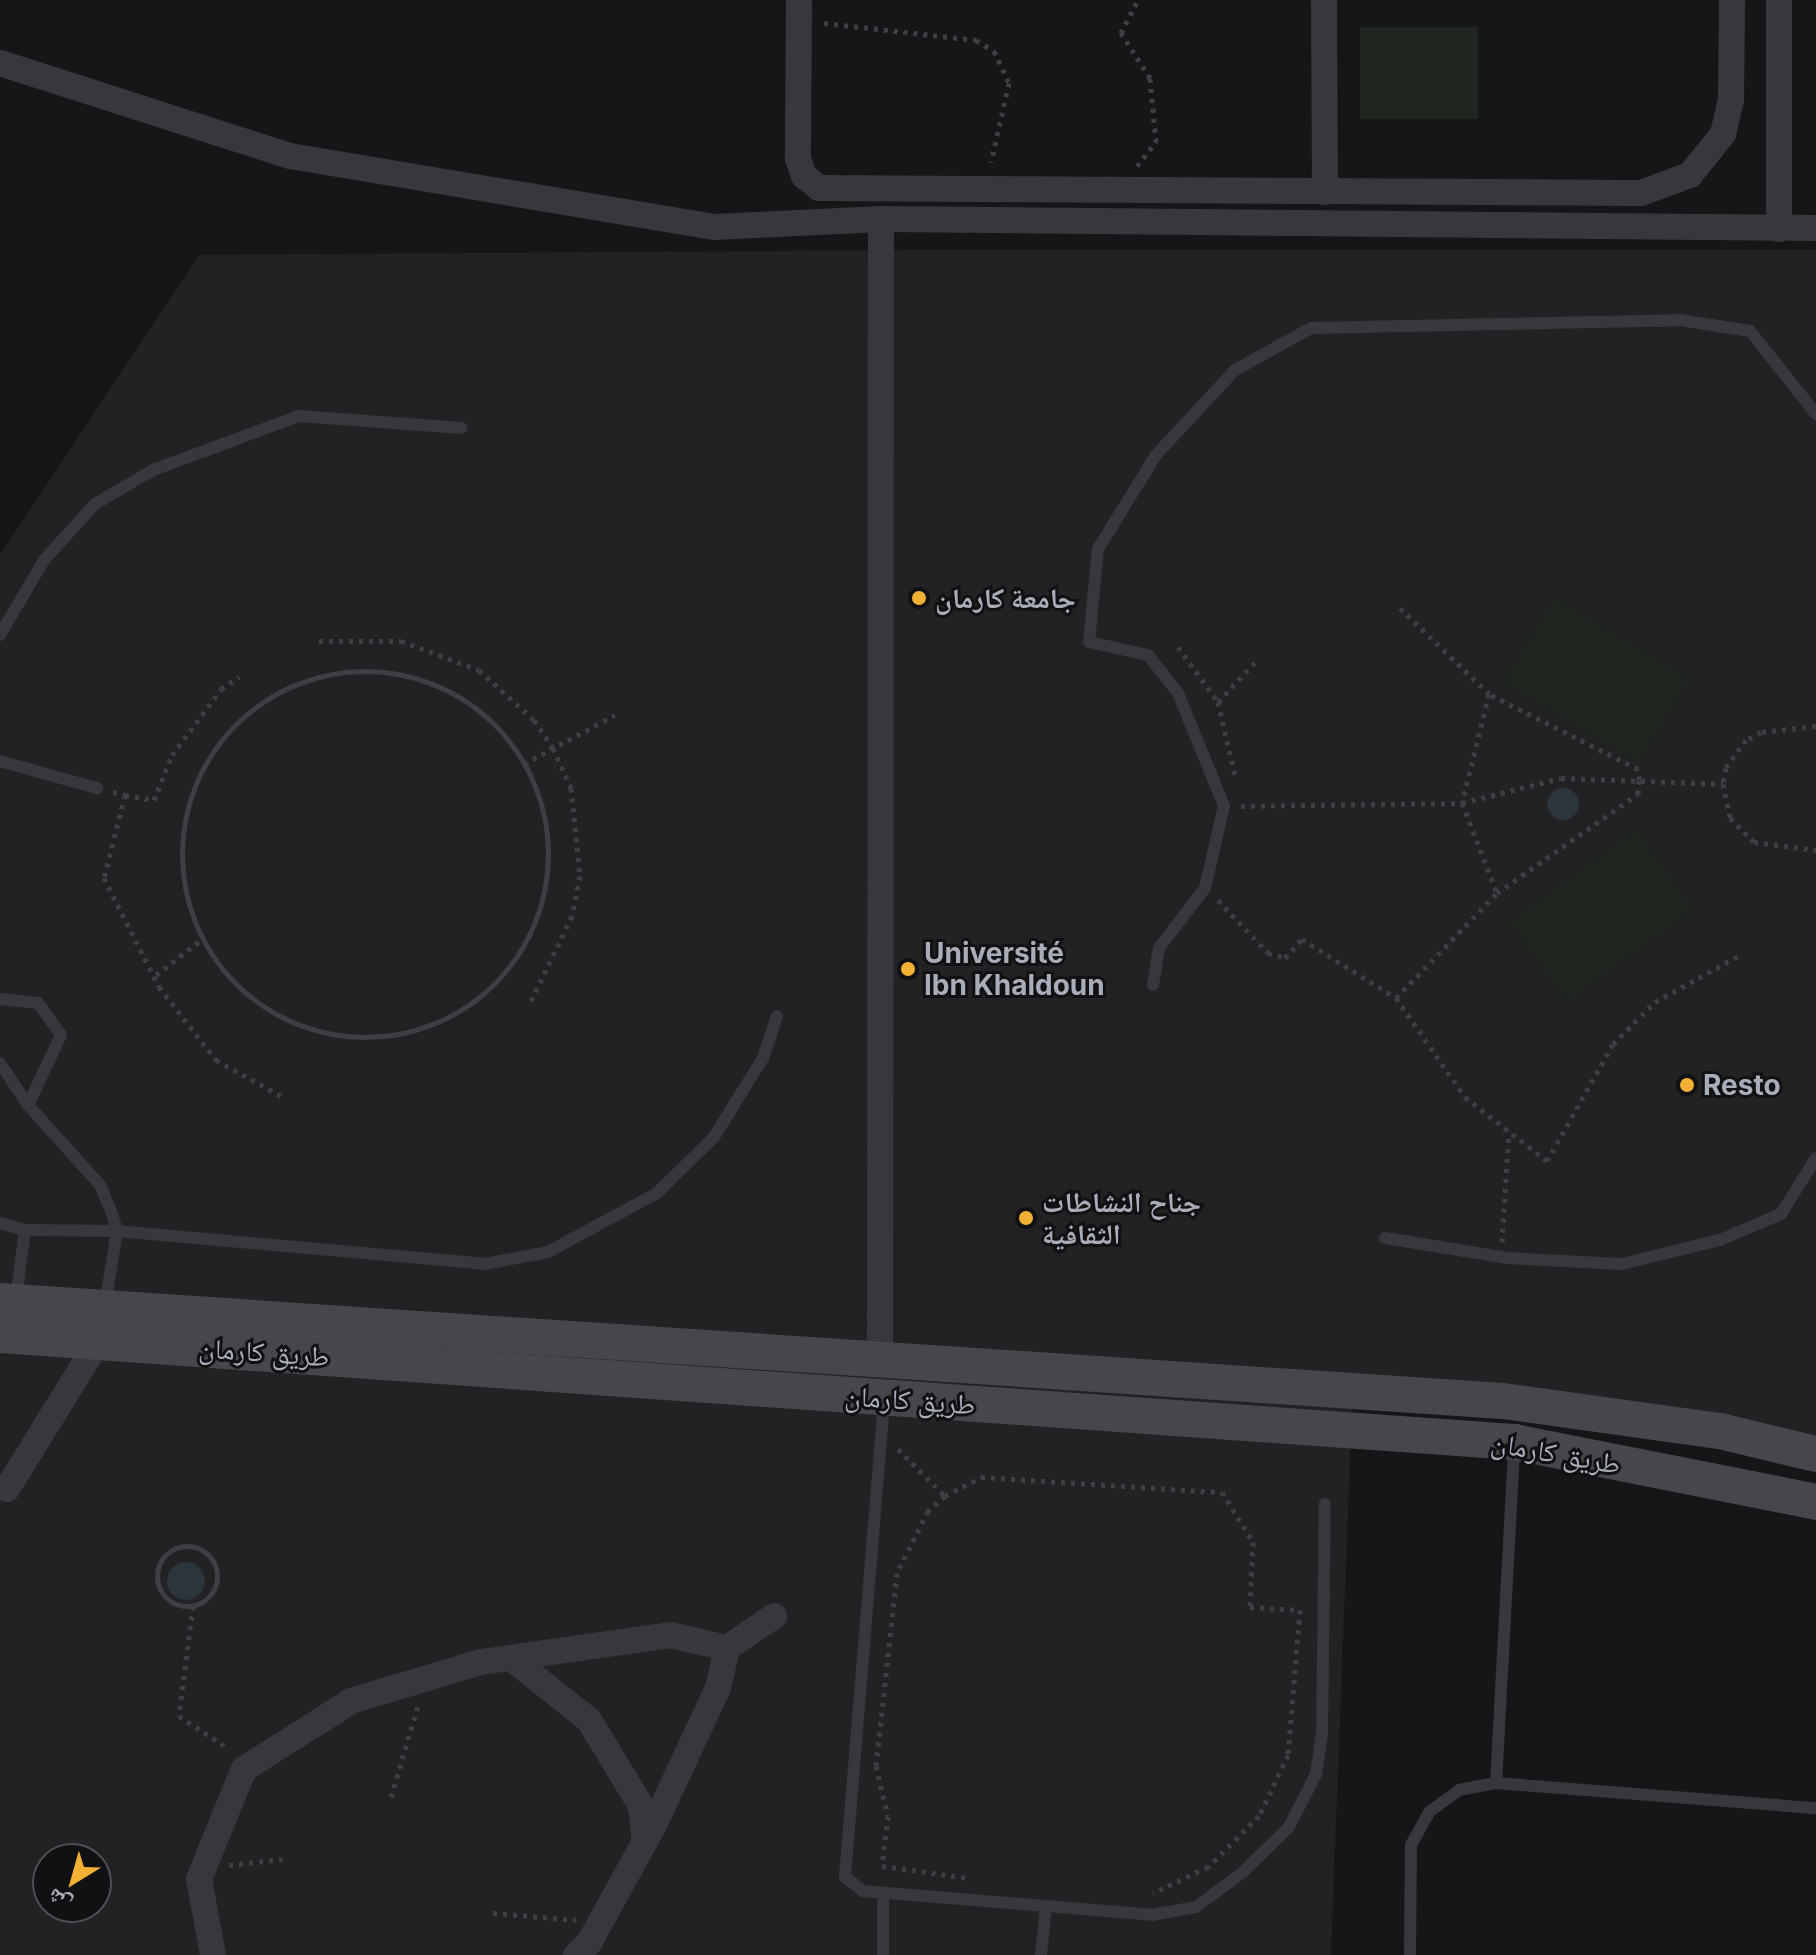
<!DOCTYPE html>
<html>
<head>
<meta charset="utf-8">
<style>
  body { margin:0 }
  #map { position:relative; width:1816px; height:1955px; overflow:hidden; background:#161618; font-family:Inter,"Noto Naskh Arabic",sans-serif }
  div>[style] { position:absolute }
  .built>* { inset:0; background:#222225 }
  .green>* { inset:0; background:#1e261f; transform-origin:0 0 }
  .water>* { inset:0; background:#2c353c }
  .round { border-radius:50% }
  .path>* { height:5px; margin-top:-2.5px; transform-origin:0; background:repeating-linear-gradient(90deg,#3d3f44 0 4px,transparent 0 10px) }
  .path>.ring { margin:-2.5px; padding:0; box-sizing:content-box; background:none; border:5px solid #3d3f44; border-radius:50% }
  .lane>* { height:12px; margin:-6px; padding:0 6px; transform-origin:6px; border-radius:6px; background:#37383d }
  .street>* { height:26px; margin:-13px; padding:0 13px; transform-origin:13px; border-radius:13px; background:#37383d }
  .secondary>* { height:36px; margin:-18px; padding:0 18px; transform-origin:18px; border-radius:18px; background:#45474d }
  .dots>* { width:22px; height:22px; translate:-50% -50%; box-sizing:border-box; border:4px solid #111113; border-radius:50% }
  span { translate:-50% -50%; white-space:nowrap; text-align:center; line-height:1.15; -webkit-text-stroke:6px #111113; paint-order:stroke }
  .poi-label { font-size:28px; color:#a8adb8; font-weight:700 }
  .left { translate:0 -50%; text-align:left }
  .street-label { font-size:28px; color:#a8adb8 }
  .north { position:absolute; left:32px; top:1843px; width:80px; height:80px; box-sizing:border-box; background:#111113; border:2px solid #4d4f55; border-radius:50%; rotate:217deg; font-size:22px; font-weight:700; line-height:32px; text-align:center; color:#a8adb8 }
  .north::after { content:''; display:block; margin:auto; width:28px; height:36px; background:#f2b134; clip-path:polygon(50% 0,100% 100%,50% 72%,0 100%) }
</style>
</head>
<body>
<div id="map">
  <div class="built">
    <i style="clip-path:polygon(evenodd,903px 250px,1816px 250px,1816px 1450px,1353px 1382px,1331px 1955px,0 1955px,0 555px,199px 255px,903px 250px,48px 1859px,96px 1859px,96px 1907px,48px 1907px,48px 1859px)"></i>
  </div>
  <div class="green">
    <i style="left:1360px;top:27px;width:118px;height:92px"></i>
    <i style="left:1554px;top:598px;width:157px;height:98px;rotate:31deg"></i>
    <i style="left:1636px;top:830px;width:98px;height:156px;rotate:54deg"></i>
  </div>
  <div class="water">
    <i class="round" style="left:1547px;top:788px;width:32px;height:32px"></i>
    <i class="round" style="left:167px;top:1562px;width:38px;height:38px"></i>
  </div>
  <div class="path">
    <i style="left:824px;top:23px;width:153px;rotate:6.4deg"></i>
    <i style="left:976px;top:40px;width:21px;rotate:31deg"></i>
    <i style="left:994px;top:51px;width:35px;rotate:65deg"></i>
    <i style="left:1009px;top:83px;width:81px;rotate:102.8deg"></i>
    <i style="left:1137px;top:166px;width:31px;rotate:-52deg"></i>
    <i style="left:1156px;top:142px;width:64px;rotate:-95.4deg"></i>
    <i style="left:1150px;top:78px;width:54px;rotate:-122.8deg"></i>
    <i style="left:1121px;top:33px;width:37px;rotate:-63deg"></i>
    <i style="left:1400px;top:608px;width:124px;rotate:44deg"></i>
    <i style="left:1489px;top:694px;width:112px;rotate:103.9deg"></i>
    <i style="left:1462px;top:803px;width:97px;rotate:68.7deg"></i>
    <i style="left:1497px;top:893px;width:172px;rotate:-35.1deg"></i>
    <i style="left:1638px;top:794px;width:14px;rotate:-86deg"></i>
    <i style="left:1639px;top:780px;width:11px;rotate:-95deg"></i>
    <i style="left:1638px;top:769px;width:167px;rotate:-153.3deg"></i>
    <i style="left:319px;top:641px;width:82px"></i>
    <i style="left:401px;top:641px;width:83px;rotate:20.4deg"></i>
    <i style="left:479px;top:670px;width:74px;rotate:42.3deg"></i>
    <i style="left:534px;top:720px;width:34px;rotate:56deg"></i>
    <i style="left:553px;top:748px;width:44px;rotate:65.8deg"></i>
    <i style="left:571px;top:788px;width:88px;rotate:84.2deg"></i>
    <i style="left:580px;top:876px;width:41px;rotate:101.3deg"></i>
    <i style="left:572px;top:916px;width:97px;rotate:115.8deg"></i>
    <i style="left:1178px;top:647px;width:68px;rotate:54deg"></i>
    <i style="left:1218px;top:702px;width:80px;rotate:77deg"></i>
    <i class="ring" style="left:182px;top:671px;width:361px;height:361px"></i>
    <i style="left:1218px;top:702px;width:60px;rotate:-47deg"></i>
    <i style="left:1816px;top:726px;width:55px;rotate:173.8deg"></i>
    <i style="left:1761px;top:732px;width:17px;rotate:152deg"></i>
    <i style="left:1746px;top:740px;width:34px;rotate:126deg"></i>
    <i style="left:1726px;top:768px;width:16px;rotate:101deg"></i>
    <i style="left:1723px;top:784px;width:35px;rotate:78deg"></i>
    <i style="left:1730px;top:818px;width:34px;rotate:45deg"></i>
    <i style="left:1754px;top:842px;width:63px;rotate:7.4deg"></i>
    <i style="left:524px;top:764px;width:103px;rotate:-28.3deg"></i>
    <i style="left:113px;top:792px;width:12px;rotate:14deg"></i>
    <i style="left:125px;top:795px;width:86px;rotate:104.2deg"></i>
    <i style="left:104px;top:878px;width:122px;rotate:63.2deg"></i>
    <i style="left:159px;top:987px;width:93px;rotate:52deg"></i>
    <i style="left:216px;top:1060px;width:77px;rotate:28.9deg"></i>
    <i style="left:125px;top:795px;width:29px;rotate:10deg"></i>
    <i style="left:154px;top:800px;width:48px;rotate:-68.2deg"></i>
    <i style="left:172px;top:755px;width:82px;rotate:-53.4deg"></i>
    <i style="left:221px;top:689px;width:22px;rotate:-34deg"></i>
    <i style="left:1241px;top:806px;width:221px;rotate:-0.8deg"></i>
    <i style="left:1462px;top:803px;width:102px;rotate:-14.2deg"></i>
    <i style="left:1561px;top:778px;width:162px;rotate:2.1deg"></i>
    <i style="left:1218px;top:900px;width:73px;rotate:46.7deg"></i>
    <i style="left:1268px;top:953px;width:18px;rotate:16deg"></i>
    <i style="left:1285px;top:958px;width:25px;rotate:-48deg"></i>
    <i style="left:1302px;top:939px;width:111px;rotate:32.1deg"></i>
    <i style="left:1396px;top:998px;width:121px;rotate:55.1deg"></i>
    <i style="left:1465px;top:1097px;width:104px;rotate:38deg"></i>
    <i style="left:1547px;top:1161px;width:134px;rotate:-60.6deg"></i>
    <i style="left:1613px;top:1044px;width:59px;rotate:-45deg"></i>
    <i style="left:1655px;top:1002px;width:97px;rotate:-28.9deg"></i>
    <i style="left:156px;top:975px;width:58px;rotate:-38deg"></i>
    <i style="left:1396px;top:998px;width:146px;rotate:-46.1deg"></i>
    <i style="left:1502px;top:1242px;width:110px;rotate:-86.4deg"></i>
    <i style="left:898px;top:1449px;width:66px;rotate:45deg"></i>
    <i style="left:945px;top:1496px;width:41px;rotate:-27.8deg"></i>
    <i style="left:981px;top:1477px;width:241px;rotate:3.6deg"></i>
    <i style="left:1222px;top:1492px;width:59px;rotate:58.2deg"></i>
    <i style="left:1253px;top:1542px;width:65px;rotate:92.6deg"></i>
    <i style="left:1250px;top:1607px;width:50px;rotate:3.4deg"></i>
    <i style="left:1300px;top:1610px;width:145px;rotate:94.7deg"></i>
    <i style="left:1288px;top:1755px;width:68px;rotate:115.4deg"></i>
    <i style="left:1259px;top:1816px;width:72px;rotate:135deg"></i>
    <i style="left:1208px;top:1867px;width:61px;rotate:154.7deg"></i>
    <i style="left:945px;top:1496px;width:23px;rotate:139deg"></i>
    <i style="left:928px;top:1511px;width:69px;rotate:116.6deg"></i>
    <i style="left:897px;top:1573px;width:194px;rotate:96.2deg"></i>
    <i style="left:876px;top:1766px;width:51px;rotate:76.5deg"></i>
    <i style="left:888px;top:1816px;width:50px;rotate:96.8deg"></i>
    <i style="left:882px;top:1866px;width:87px;rotate:7.9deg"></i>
    <i class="ring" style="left:157px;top:1546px;width:55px;height:55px"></i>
    <i style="left:193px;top:1606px;width:111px;rotate:97.3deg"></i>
    <i style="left:179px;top:1716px;width:60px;rotate:33.4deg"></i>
    <i style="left:391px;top:1797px;width:95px;rotate:-73.5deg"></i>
    <i style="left:229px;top:1865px;width:54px;rotate:-6.3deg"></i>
    <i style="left:493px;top:1913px;width:83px;rotate:4.8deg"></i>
  </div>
  <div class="lane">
    <i style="left:0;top:635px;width:87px;rotate:-59.6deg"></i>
    <i style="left:44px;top:560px;width:76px;rotate:-47.7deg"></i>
    <i style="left:95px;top:504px;width:67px;rotate:-30.4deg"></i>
    <i style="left:153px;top:470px;width:156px;rotate:-20.3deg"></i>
    <i style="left:299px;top:416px;width:163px;rotate:4.2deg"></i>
    <i style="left:0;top:761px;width:101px;rotate:15.6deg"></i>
    <i style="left:1153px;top:985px;width:37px;rotate:-81deg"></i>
    <i style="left:1159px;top:948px;width:76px;rotate:-52.5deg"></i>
    <i style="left:1205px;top:888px;width:84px;rotate:-77deg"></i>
    <i style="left:1224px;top:806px;width:122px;rotate:-112.2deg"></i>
    <i style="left:1178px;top:693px;width:48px;rotate:-128.3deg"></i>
    <i style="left:1148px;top:655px;width:60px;rotate:-167.6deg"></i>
    <i style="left:1089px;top:642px;width:93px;rotate:-84.5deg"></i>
    <i style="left:1098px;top:549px;width:110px;rotate:-58.3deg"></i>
    <i style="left:1156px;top:455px;width:116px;rotate:-47.1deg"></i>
    <i style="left:1235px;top:370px;width:87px;rotate:-28.9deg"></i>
    <i style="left:1311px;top:328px;width:369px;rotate:-1.2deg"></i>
    <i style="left:1680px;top:320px;width:71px;rotate:8.9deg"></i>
    <i style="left:1750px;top:331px;width:106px;rotate:51.5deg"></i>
    <i style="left:0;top:999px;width:38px;rotate:6deg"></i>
    <i style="left:38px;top:1003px;width:39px;rotate:54deg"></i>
    <i style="left:61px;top:1035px;width:77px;rotate:115.2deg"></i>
    <i style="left:0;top:1063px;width:50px;rotate:56.3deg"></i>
    <i style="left:28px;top:1105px;width:108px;rotate:48deg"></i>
    <i style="left:100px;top:1185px;width:28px;rotate:67deg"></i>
    <i style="left:111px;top:1211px;width:21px;rotate:73deg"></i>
    <i style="left:117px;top:1231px;width:74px;rotate:99.3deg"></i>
    <i style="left:0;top:1223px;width:26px;rotate:16deg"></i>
    <i style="left:25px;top:1230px;width:92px;rotate:0.6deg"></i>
    <i style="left:117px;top:1231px;width:369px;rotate:5.1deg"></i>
    <i style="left:485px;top:1264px;width:64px;rotate:-10.8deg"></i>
    <i style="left:548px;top:1252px;width:124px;rotate:-28.4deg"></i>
    <i style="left:657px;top:1193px;width:80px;rotate:-44.5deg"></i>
    <i style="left:714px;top:1137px;width:93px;rotate:-58.2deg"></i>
    <i style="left:763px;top:1058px;width:44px;rotate:-71.6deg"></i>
    <i style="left:1385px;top:1238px;width:124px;rotate:9.3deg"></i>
    <i style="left:1507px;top:1258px;width:115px;rotate:3deg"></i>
    <i style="left:1622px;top:1264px;width:101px;rotate:-13.8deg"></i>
    <i style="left:1720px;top:1240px;width:66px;rotate:-23.1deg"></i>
    <i style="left:1781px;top:1214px;width:66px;rotate:-58deg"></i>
    <i style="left:16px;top:1298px;width:69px;rotate:-82.5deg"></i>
    <i style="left:884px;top:1402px;width:477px;rotate:94.7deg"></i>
    <i style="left:845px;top:1877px;width:23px;rotate:38deg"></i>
    <i style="left:863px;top:1891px;width:290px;rotate:4.7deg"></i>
    <i style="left:1152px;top:1915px;width:45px;rotate:-10.3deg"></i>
    <i style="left:1196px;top:1907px;width:59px;rotate:-36.7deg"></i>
    <i style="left:1243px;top:1872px;width:64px;rotate:-44.4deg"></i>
    <i style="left:1289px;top:1827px;width:59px;rotate:-63deg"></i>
    <i style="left:1316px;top:1774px;width:40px;rotate:-81.5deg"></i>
    <i style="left:1322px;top:1734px;width:230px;rotate:-89.3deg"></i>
    <i style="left:1496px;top:1783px;width:336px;rotate:-86.9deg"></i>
    <i style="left:883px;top:1955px;width:62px;rotate:-90deg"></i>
    <i style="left:1041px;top:1955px;width:48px;rotate:-84.1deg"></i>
    <i style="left:1410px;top:1955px;width:110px;rotate:-89.5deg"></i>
    <i style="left:1411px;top:1845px;width:38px;rotate:-61deg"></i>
    <i style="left:1429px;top:1812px;width:37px;rotate:-36deg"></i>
    <i style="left:1459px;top:1790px;width:38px;rotate:-11deg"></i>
    <i style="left:1496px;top:1783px;width:321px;rotate:4.5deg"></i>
  </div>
  <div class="street">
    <i style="left:799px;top:0;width:158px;rotate:90.4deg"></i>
    <i style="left:798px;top:158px;width:19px;rotate:72deg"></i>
    <i style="left:804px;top:176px;width:19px;rotate:39deg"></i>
    <i style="left:819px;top:188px;width:822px;rotate:0.35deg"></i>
    <i style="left:1641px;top:193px;width:52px;rotate:-20.2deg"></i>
    <i style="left:1690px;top:175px;width:53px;rotate:-51.2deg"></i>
    <i style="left:1723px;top:134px;width:35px;rotate:-77deg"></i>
    <i style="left:1731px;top:100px;width:100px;rotate:-89.4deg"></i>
    <i style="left:1324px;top:0;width:192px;rotate:89.7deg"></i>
    <i style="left:0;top:63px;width:305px;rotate:17.8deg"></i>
    <i style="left:290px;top:156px;width:431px;rotate:9.5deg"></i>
    <i style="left:715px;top:227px;width:166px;rotate:-2.8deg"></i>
    <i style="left:881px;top:219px;width:935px;rotate:0.55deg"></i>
    <i style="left:1779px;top:229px;width:229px;rotate:-90deg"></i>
    <i style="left:880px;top:1362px;width:1143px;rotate:-89.95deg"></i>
    <i style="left:7px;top:1489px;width:175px;rotate:-58.3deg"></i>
    <i style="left:511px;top:1658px;width:100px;rotate:38.5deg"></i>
    <i style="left:589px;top:1720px;width:100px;rotate:58.8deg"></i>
    <i style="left:641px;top:1806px;width:36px;rotate:84deg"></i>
    <i style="left:213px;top:1955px;width:77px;rotate:-100.4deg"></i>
    <i style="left:199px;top:1879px;width:119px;rotate:-67.8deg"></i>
    <i style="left:244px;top:1769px;width:127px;rotate:-32.4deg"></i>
    <i style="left:351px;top:1701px;width:136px;rotate:-16.7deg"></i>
    <i style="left:481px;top:1662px;width:191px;rotate:-8.1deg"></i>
    <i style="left:670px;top:1635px;width:58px;rotate:12.8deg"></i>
    <i style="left:576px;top:1955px;width:18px;rotate:-43deg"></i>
    <i style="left:589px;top:1943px;width:135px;rotate:-61.2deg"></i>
    <i style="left:654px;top:1825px;width:151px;rotate:-65deg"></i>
    <i style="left:718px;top:1688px;width:41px;rotate:-77.3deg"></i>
    <i style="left:727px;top:1648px;width:57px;rotate:-34.2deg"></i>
  </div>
  <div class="secondary">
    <i style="left:0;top:1301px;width:1506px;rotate:3.81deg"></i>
    <i style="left:1503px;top:1401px;width:219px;rotate:7.9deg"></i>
    <i style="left:1720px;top:1431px;width:99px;rotate:13.5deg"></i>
    <i style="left:0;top:1335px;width:1518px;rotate:4.04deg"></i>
    <i style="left:1514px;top:1442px;width:308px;rotate:11.2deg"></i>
  </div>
  <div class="dots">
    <i style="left:919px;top:598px;background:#f2b134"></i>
    <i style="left:908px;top:969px;background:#f2b134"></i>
    <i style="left:1687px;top:1085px;background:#f2b134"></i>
    <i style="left:1026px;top:1218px;background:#f2b134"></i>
  </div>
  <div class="poi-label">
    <span class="left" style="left:935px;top:598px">جامعة كارمان</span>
    <span class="left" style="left:924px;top:969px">Université<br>Ibn Khaldoun</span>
    <span class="left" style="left:1703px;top:1085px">Resto</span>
    <span class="left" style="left:1042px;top:1218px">جناح النشاطات<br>الثقافية</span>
  </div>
  <div class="street-label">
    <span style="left:264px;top:1352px;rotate:4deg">طريق كارمان</span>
    <span style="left:910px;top:1400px;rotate:4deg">طريق كارمان</span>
    <span style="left:1556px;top:1453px;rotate:10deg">طريق كارمان</span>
  </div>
  <div class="north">ش</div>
</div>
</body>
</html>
